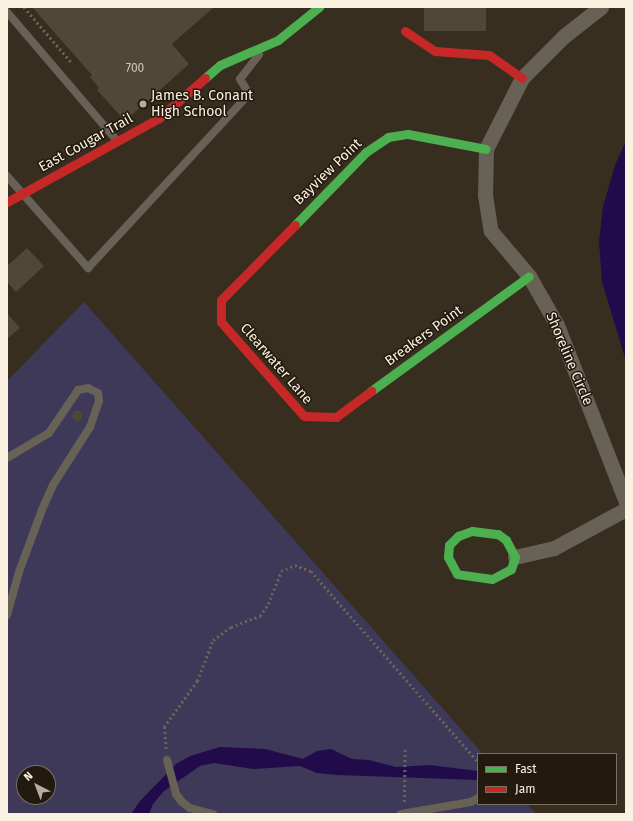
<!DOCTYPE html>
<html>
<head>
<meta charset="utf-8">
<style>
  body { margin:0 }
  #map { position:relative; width:633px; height:821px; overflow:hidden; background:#372e1f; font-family:"Fira Sans",sans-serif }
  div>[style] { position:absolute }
  .green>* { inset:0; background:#3e3859 }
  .water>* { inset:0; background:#220b4b }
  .building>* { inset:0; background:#504737; transform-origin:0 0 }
  .path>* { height:2.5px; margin-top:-1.25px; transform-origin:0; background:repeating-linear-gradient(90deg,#6a6459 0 2px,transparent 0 5px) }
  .lane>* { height:8px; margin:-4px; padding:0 4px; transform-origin:4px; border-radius:4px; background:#686155 }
  .street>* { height:15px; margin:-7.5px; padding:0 7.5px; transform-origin:7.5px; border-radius:7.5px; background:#686155 }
  .fast>* { height:9px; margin:-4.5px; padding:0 4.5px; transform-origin:4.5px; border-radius:4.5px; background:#4caf50 }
  .jam>* { height:9px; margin:-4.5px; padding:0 4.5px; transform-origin:4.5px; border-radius:4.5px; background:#c62828 }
  .dots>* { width:11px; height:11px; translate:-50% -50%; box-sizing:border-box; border:2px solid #221a0e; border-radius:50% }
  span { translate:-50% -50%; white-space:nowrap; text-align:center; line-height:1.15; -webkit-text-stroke:3px #221a0e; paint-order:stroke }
  .number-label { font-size:12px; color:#d0c6b6 }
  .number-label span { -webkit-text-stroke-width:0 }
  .poi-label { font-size:14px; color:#fbf1e0 }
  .left { translate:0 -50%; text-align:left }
  .street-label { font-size:14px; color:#fbf1e0 }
  .frame { position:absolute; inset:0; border:8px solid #fbf1e0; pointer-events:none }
  .legend { position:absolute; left:477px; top:753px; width:140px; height:52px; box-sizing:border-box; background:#221a0e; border:1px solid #797062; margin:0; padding:5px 7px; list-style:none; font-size:12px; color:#fbf1e0 }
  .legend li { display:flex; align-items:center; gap:8px; height:20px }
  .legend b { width:20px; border:1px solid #797062 }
  .north { position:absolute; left:16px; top:765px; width:40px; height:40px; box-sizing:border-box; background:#221a0e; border:1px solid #797062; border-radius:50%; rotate:318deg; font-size:11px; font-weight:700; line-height:16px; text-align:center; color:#fbf1e0 }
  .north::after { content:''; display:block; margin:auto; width:14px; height:18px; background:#b6ad9c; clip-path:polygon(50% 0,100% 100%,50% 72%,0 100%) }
</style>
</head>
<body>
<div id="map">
  <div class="green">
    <i style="clip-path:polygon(evenodd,84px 302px,483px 754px,478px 754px,478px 804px,527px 804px,536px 814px,7px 814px,7px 381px,84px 302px,24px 773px,48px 773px,48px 797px,24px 797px,24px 773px)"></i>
  </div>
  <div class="water">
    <i style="clip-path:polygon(625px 143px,626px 143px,626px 361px,602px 282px,599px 241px,603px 207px,615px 165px)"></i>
    <i style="clip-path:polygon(220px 747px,265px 749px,303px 759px,317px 751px,331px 749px,352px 759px,369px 760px,396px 767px,430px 765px,478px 771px,478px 780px,337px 775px,317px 773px,300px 766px,253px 769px,214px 763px,200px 766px,164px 791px,153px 804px,149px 814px,131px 814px,140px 801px,176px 764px,190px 756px)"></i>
  </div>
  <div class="building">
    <i style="clip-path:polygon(32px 7px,214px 7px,172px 44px,189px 64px,125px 121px,97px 90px,99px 88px,90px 77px,92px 75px)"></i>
    <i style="left:424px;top:7px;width:62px;height:24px"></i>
    <i style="clip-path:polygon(27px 248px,44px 266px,16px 292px,7px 282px,7px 266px)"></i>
    <i style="clip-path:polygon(7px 313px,20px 328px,7px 339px)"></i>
    <i style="clip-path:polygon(74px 411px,80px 411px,83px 415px,81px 420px,76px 421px,72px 417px)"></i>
  </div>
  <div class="path">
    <i style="left:24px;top:7px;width:74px;rotate:49.4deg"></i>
    <i style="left:166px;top:749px;width:22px;rotate:-95deg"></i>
    <i style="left:164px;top:727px;width:57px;rotate:-54.3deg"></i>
    <i style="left:197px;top:681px;width:44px;rotate:-68.7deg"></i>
    <i style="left:213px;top:640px;width:22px;rotate:-36deg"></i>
    <i style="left:231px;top:627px;width:31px;rotate:-21deg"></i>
    <i style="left:260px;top:616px;width:14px;rotate:-56deg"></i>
    <i style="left:268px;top:604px;width:35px;rotate:-68deg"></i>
    <i style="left:281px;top:571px;width:15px;rotate:-23deg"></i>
    <i style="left:295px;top:565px;width:17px;rotate:21deg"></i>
    <i style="left:311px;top:571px;width:254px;rotate:48.8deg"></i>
    <i style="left:404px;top:802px;width:55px;rotate:-89deg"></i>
  </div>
  <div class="lane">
    <i style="left:7px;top:12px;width:170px;rotate:49.5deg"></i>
    <i style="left:7px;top:176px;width:123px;rotate:48.6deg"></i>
    <i style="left:88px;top:268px;width:237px;rotate:-47.2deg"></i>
    <i style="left:249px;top:94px;width:17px;rotate:-121deg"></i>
    <i style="left:240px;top:79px;width:31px;rotate:-52deg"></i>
    <i style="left:7px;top:458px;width:49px;rotate:-30.8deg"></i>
    <i style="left:49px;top:433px;width:52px;rotate:-56deg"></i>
    <i style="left:78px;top:390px;width:10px;rotate:-11deg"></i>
    <i style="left:88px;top:388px;width:11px;rotate:27deg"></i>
    <i style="left:98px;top:393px;width:8px;rotate:83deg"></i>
    <i style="left:99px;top:401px;width:28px;rotate:109deg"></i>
    <i style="left:90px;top:427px;width:69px;rotate:122.5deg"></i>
    <i style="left:53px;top:485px;width:27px;rotate:114deg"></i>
    <i style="left:42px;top:510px;width:66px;rotate:110.4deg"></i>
    <i style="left:19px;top:572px;width:45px;rotate:105.6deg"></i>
    <i style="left:167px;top:760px;width:35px;rotate:75deg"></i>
    <i style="left:176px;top:794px;width:10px;rotate:53deg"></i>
    <i style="left:182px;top:802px;width:10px;rotate:37deg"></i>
    <i style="left:190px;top:808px;width:24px;rotate:15deg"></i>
    <i style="left:401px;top:814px;width:71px;rotate:-9.7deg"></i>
    <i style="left:471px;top:802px;width:8px;rotate:-30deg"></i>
  </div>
  <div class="street">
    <i style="left:601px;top:7px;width:47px;rotate:141.9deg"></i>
    <i style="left:564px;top:36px;width:59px;rotate:135deg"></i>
    <i style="left:522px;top:78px;width:80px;rotate:116.9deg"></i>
    <i style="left:486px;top:149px;width:46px;rotate:91.2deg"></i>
    <i style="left:485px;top:195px;width:36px;rotate:81deg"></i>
    <i style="left:491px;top:231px;width:59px;rotate:49.8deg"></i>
    <i style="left:529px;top:276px;width:56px;rotate:60.3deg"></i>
    <i style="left:557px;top:325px;width:190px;rotate:68.7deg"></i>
    <i style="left:515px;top:557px;width:40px;rotate:-13deg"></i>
    <i style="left:554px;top:548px;width:82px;rotate:-28.4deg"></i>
  </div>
  <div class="fast">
    <i style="left:205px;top:78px;width:20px;rotate:-41deg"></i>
    <i style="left:220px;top:65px;width:63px;rotate:-23.3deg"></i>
    <i style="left:278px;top:40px;width:53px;rotate:-38.8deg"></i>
    <i style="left:295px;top:225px;width:102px;rotate:-45.8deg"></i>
    <i style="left:366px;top:152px;width:27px;rotate:-34deg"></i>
    <i style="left:388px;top:137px;width:20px;rotate:-9deg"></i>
    <i style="left:408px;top:134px;width:79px;rotate:10.9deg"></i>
    <i style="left:371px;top:391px;width:195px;rotate:-36deg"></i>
    <i style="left:472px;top:531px;width:26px;rotate:7deg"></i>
    <i style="left:498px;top:534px;width:10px;rotate:37deg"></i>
    <i style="left:506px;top:540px;width:19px;rotate:62deg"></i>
    <i style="left:515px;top:557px;width:13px;rotate:108deg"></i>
    <i style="left:511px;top:569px;width:21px;rotate:152deg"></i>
    <i style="left:492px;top:579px;width:35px;rotate:-172deg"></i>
    <i style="left:457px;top:574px;width:19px;rotate:-118deg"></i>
    <i style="left:448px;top:557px;width:12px;rotate:-85deg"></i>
    <i style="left:449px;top:545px;width:13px;rotate:-45deg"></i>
    <i style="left:458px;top:536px;width:15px;rotate:-20deg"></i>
  </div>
  <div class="jam">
    <i style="left:405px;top:31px;width:36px;rotate:34deg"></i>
    <i style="left:435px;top:51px;width:54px;rotate:4.2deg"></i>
    <i style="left:489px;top:55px;width:40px;rotate:34.9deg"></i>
    <i style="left:7px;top:202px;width:174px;rotate:-28.9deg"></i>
    <i style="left:159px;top:118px;width:61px;rotate:-41deg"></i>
    <i style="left:295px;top:225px;width:105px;rotate:134.6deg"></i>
    <i style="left:221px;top:300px;width:22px;rotate:90deg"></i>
    <i style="left:221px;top:322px;width:125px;rotate:48.6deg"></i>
    <i style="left:304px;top:416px;width:32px;rotate:2deg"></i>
    <i style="left:336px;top:417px;width:44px;rotate:-36.6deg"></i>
  </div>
  <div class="dots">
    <i style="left:143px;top:104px;background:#b6ad9c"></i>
  </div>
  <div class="number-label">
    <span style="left:135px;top:69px">700</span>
  </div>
  <div class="poi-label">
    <span class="left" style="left:151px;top:104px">James B. Conant<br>High School</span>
  </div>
  <div class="street-label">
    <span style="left:86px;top:143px;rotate:-29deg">East Cougar Trail</span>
    <span style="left:328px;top:172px;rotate:-44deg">Bayview Point</span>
    <span style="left:424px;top:336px;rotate:-36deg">Breakers Point</span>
    <span style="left:569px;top:359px;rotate:67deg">Shoreline Circle</span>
    <span style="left:276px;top:364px;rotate:49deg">Clearwater Lane</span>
  </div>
  <div class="frame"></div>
  <ul class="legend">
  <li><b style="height:5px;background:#4caf50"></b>Fast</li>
  <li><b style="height:5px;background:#c62828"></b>Jam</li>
  </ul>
  <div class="north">N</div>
</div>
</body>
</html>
